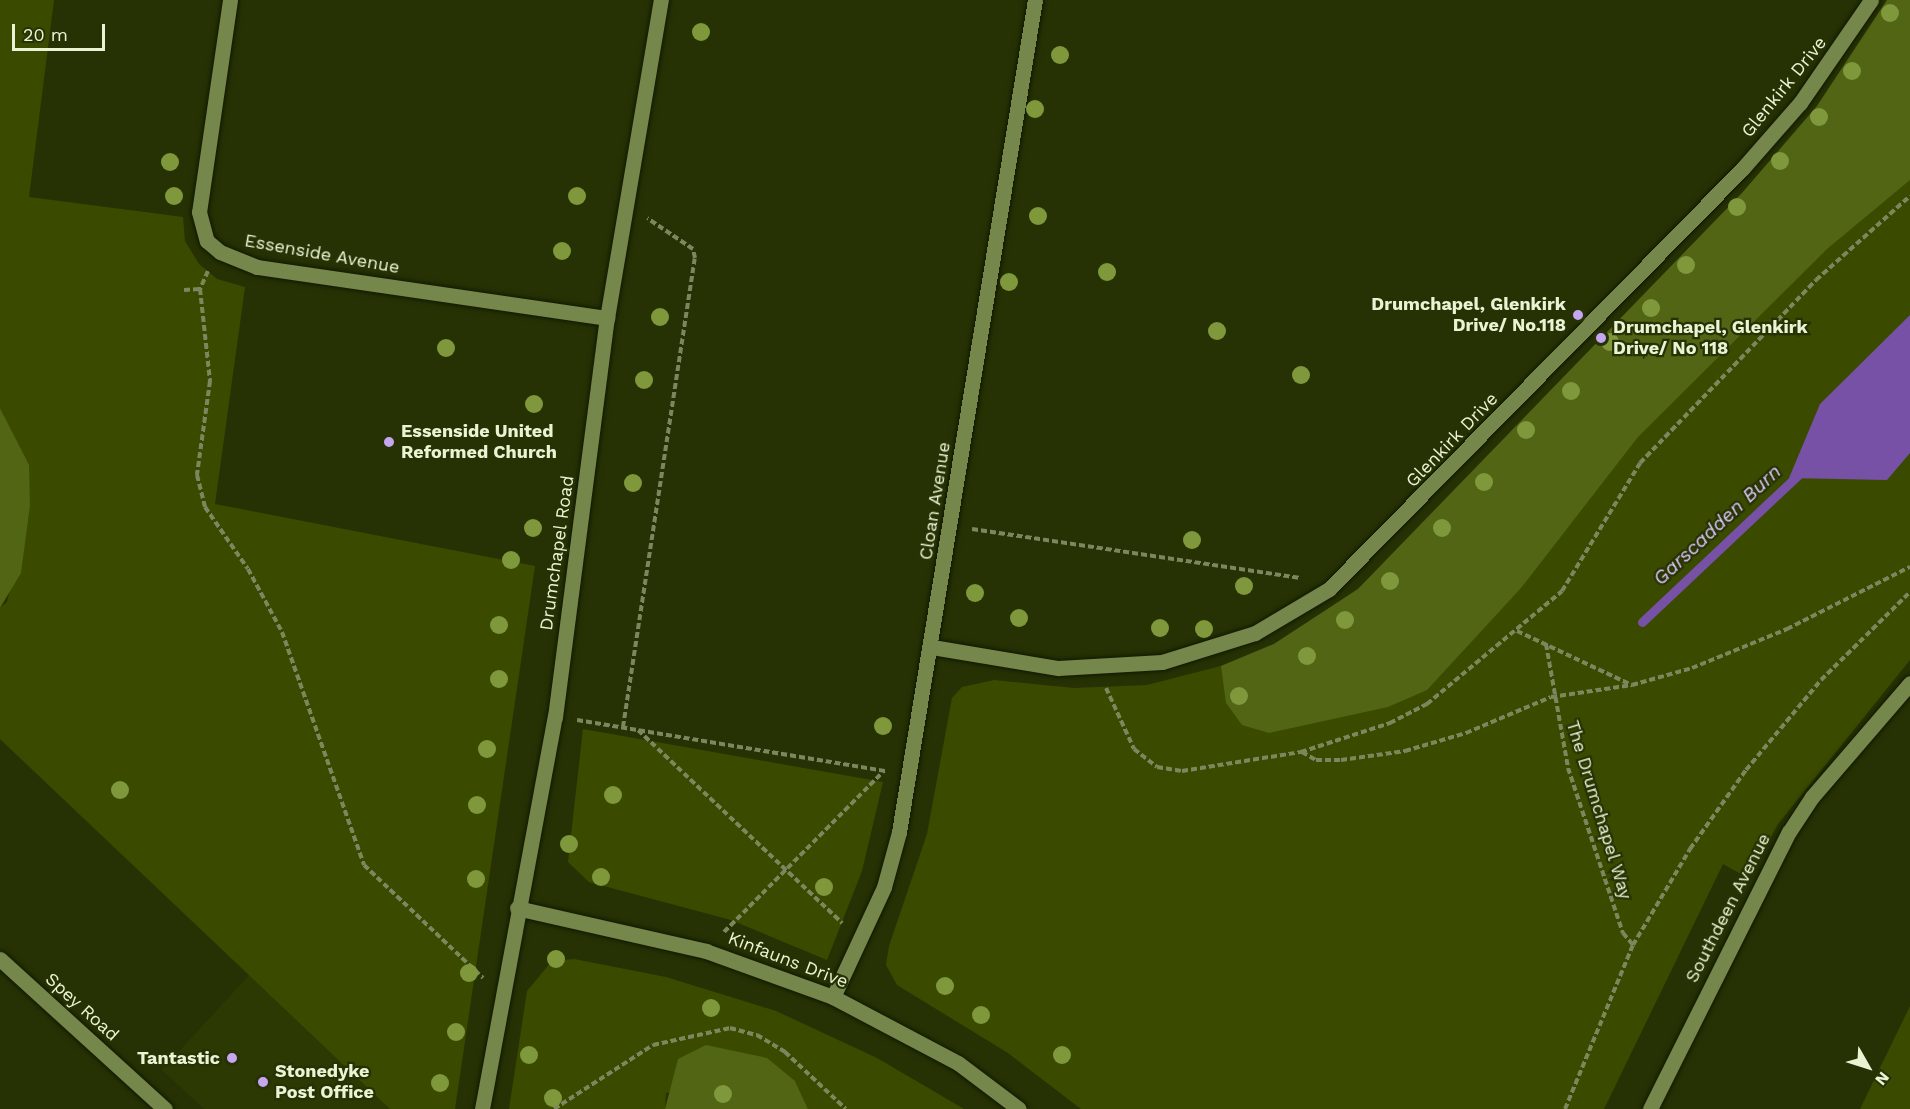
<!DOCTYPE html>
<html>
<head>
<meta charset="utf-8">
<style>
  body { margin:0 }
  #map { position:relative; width:1910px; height:1109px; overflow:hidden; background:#273204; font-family:"Work Sans",sans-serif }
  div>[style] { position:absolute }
  .built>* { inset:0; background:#2c3902 }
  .green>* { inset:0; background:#3a4b00 }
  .forest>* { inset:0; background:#516514 }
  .water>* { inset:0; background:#7751a5 }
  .stream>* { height:9px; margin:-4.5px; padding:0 4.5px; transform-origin:4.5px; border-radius:4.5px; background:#7751a5 }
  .path>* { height:4px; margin-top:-2px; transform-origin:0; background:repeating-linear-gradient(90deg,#7c875f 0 6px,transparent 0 9px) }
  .roads { filter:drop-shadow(0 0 2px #111900) drop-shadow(0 0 2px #111900) }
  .street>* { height:15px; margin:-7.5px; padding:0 7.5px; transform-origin:7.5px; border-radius:7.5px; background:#75874b }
  .secondary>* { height:15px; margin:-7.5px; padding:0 7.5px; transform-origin:7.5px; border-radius:7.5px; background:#75874b }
  .trees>* { width:18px; height:18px; margin:-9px; border-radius:50%; background:#7f983c }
  .dots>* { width:16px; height:16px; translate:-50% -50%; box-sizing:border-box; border:3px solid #273204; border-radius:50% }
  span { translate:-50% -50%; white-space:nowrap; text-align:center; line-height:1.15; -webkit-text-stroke:4.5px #273204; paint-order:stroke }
  .street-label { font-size:18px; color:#e9f4d4 }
  .poi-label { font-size:18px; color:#e9f4d4; font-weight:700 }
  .right { translate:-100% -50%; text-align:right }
  .left { translate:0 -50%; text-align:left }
  .water-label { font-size:20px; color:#d9c7f5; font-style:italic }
  .north { position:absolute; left:1838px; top:1037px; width:60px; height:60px; -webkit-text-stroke:4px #273204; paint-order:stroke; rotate:129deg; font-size:16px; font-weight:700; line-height:24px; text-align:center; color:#e9f4d4 }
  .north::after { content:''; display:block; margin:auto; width:21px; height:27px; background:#e9f4d4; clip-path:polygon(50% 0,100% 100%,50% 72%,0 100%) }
  .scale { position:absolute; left:12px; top:24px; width:93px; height:27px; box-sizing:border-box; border:3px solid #e9f4d4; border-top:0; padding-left:8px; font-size:18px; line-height:21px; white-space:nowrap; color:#e9f4d4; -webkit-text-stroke:4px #273204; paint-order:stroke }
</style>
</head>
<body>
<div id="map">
  <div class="built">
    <i style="clip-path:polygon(249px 975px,390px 1109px,204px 1109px,162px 1070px)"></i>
  </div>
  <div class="green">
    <i style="clip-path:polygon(0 0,54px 0,29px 197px,183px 217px,185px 241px,199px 264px,217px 279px,245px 287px,215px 504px,535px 566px,455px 1109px,390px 1109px,0 739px,0 608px,7px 602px,30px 505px,28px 465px,0 408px)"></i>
    <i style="clip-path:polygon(1887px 0,1910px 0,1910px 660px,1778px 824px,1748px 878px,1723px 864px,1604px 1109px,1081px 1109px,1008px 1053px,897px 985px,886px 965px,889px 946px,927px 834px,952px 698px,962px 687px,994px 680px,1074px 688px,1147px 685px,1221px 666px,1274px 644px,1358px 589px,1742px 193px,1817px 106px)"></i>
    <i style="clip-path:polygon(583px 729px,883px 782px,862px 871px,827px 960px,731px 920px,589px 882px,568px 862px)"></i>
    <i style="clip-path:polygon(574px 959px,666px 977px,776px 1011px,877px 1058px,964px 1109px,808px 1109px,795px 1081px,666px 1093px,665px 1109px,509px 1109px,527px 991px,552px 961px)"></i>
    <i style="clip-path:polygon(1910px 1006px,1910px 1109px,1860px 1109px)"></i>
  </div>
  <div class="forest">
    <i style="clip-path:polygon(1887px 0,1910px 0,1910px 180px,1827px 249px,1638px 437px,1521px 588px,1427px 690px,1388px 707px,1269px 733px,1242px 725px,1226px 703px,1221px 666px,1274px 644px,1358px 589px,1742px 193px,1817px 106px)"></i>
    <i style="clip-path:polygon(0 408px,29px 465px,30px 505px,21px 573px,0 608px)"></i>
    <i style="clip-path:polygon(706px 1045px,767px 1058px,795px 1081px,808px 1109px,665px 1109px,678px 1059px)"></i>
  </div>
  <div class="water">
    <i style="clip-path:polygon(1910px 315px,1910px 453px,1887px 480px,1789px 478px,1820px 404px)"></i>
  </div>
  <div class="stream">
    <i style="left:1642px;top:622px;width:216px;rotate:-43.3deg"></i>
  </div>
  <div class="path">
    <i style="left:208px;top:271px;width:20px;rotate:114deg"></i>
    <i style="left:200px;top:289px;width:93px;rotate:83.8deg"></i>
    <i style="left:210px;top:381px;width:95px;rotate:97.9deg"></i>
    <i style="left:197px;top:475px;width:33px;rotate:76deg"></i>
    <i style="left:205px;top:507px;width:75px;rotate:55.3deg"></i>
    <i style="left:248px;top:569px;width:72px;rotate:61.6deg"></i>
    <i style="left:282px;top:632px;width:247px;rotate:70.6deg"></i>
    <i style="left:364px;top:865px;width:164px;rotate:43.5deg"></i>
    <i style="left:184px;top:290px;width:16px;rotate:-4deg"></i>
    <i style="left:972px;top:529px;width:332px;rotate:8.5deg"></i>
    <i style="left:1517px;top:631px;width:127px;rotate:25.2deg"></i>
    <i style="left:1632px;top:685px;width:62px;rotate:-15.8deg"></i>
    <i style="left:1692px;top:668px;width:103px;rotate:-22.3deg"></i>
    <i style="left:1787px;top:629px;width:138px;rotate:-26.8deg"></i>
    <i style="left:1546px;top:644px;width:126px;rotate:79.9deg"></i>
    <i style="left:1568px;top:768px;width:174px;rotate:71.6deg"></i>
    <i style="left:1623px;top:933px;width:16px;rotate:50deg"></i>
    <i style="left:1106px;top:688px;width:67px;rotate:65.3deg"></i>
    <i style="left:1134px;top:749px;width:29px;rotate:38deg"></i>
    <i style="left:1157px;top:767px;width:25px;rotate:9deg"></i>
    <i style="left:1182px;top:771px;width:121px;rotate:-9.1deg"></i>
    <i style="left:1301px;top:752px;width:94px;rotate:-18deg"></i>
    <i style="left:1390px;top:723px;width:42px;rotate:-27.2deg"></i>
    <i style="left:1427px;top:704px;width:176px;rotate:-39.9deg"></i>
    <i style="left:1562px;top:591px;width:150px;rotate:-58.6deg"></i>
    <i style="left:1640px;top:463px;width:254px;rotate:-46.1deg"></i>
    <i style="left:1816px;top:280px;width:126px;rotate:-41.8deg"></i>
    <i style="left:577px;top:720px;width:313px;rotate:9.4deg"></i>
    <i style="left:623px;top:727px;width:474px;rotate:-81.3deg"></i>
    <i style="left:695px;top:258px;width:9px;rotate:-103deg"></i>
    <i style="left:693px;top:249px;width:55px;rotate:-146deg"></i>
    <i style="left:638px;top:730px;width:281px;rotate:43.4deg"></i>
    <i style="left:1302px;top:752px;width:16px;rotate:30deg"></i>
    <i style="left:1316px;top:760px;width:25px"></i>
    <i style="left:1341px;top:760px;width:65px;rotate:-8deg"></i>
    <i style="left:1405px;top:751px;width:64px;rotate:-16.4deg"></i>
    <i style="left:1466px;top:733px;width:92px;rotate:-23deg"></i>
    <i style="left:1551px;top:697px;width:82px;rotate:-8.4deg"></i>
    <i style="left:724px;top:932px;width:227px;rotate:-45.2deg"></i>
    <i style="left:554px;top:1109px;width:118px;rotate:-32.9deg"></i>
    <i style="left:653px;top:1045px;width:79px;rotate:-12.4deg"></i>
    <i style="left:730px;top:1028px;width:28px;rotate:15deg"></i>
    <i style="left:757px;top:1035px;width:33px;rotate:31deg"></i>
    <i style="left:785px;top:1052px;width:83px;rotate:43.1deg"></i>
    <i style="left:1565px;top:1109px;width:178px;rotate:-67.5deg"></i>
    <i style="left:1633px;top:945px;width:112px;rotate:-59.3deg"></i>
    <i style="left:1690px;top:849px;width:97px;rotate:-54.7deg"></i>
    <i style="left:1746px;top:770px;width:117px;rotate:-50.2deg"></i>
    <i style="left:1821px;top:680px;width:125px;rotate:-44.7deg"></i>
  </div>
  <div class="roads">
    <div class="street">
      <i style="left:230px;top:0;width:214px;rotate:98.3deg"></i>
      <i style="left:199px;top:212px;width:30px;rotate:75deg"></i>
      <i style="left:207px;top:241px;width:17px;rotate:40deg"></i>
      <i style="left:220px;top:252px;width:40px;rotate:22deg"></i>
      <i style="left:257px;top:267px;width:354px;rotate:8.3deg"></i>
      <i style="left:932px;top:647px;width:128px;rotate:9.5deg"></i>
      <i style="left:1058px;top:668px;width:104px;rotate:-3.3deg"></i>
      <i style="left:1162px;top:662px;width:97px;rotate:-17.3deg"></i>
      <i style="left:1255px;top:633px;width:86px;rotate:-30.7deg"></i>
      <i style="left:1329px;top:589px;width:590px;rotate:-45.48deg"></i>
      <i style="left:1743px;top:168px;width:86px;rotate:-48.8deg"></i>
      <i style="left:1800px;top:103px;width:125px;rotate:-55.4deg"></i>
      <i style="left:0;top:959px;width:223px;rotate:42.3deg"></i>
      <i style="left:833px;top:997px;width:121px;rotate:-65.1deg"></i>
      <i style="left:884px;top:887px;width:57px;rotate:-74.7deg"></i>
      <i style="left:899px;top:832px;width:843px;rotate:-80.72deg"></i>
      <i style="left:1650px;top:1109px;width:310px;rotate:-63.4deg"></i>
      <i style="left:1789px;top:832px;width:42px;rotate:-56.7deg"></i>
      <i style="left:1812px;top:797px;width:150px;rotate:-49.3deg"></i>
    </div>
    <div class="secondary">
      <i style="left:517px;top:908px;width:194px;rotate:12.8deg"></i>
      <i style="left:706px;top:951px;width:135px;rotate:19.9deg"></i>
      <i style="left:833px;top:997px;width:141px;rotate:27.8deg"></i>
      <i style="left:958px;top:1063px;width:76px;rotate:37deg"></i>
      <i style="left:482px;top:1109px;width:399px;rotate:-79.5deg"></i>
      <i style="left:555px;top:717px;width:402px;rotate:-82.6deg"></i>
      <i style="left:607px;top:318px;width:323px;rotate:-80.4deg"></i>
    </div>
  </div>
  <div class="trees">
    <i style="left:1890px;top:13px"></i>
    <i style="left:701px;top:32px"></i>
    <i style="left:1060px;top:55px"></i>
    <i style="left:1852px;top:71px"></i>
    <i style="left:1035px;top:109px"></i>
    <i style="left:1819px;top:117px"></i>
    <i style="left:1780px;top:161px"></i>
    <i style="left:170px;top:162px"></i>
    <i style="left:174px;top:196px"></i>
    <i style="left:577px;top:196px"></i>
    <i style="left:1737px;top:207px"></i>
    <i style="left:1038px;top:216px"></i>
    <i style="left:562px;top:251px"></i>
    <i style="left:1686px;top:265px"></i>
    <i style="left:1107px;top:272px"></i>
    <i style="left:1009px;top:282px"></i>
    <i style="left:1651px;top:308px"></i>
    <i style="left:660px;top:317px"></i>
    <i style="left:1217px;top:331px"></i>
    <i style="left:1610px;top:342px"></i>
    <i style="left:446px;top:348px"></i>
    <i style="left:1301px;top:375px"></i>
    <i style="left:644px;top:380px"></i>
    <i style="left:1571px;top:391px"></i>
    <i style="left:534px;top:404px"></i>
    <i style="left:1526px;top:430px"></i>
    <i style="left:1484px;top:482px"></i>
    <i style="left:633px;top:483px"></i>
    <i style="left:533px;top:528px"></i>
    <i style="left:1442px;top:528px"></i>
    <i style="left:1192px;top:540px"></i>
    <i style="left:511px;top:560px"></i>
    <i style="left:1390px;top:581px"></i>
    <i style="left:1244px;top:586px"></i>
    <i style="left:975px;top:593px"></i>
    <i style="left:1019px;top:618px"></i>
    <i style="left:1345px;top:620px"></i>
    <i style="left:499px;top:625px"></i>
    <i style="left:1160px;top:628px"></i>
    <i style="left:1204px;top:629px"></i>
    <i style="left:1307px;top:656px"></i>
    <i style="left:499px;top:679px"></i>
    <i style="left:1239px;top:696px"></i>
    <i style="left:883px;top:726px"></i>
    <i style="left:487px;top:749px"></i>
    <i style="left:120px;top:790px"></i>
    <i style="left:613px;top:795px"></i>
    <i style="left:477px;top:805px"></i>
    <i style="left:569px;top:844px"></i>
    <i style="left:601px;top:877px"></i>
    <i style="left:476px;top:879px"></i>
    <i style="left:824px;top:887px"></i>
    <i style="left:556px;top:959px"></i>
    <i style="left:469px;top:973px"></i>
    <i style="left:945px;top:986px"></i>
    <i style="left:711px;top:1008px"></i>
    <i style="left:981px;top:1015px"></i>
    <i style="left:456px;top:1032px"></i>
    <i style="left:529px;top:1055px"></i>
    <i style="left:1062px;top:1055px"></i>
    <i style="left:440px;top:1083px"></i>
    <i style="left:723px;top:1094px"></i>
    <i style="left:553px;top:1098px"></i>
  </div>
  <div class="dots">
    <i style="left:1578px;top:315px;background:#c5a7f1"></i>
    <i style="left:1601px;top:338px;background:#c5a7f1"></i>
    <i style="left:389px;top:442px;background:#c5a7f1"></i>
    <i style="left:232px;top:1058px;background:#c5a7f1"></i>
    <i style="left:263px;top:1082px;background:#c5a7f1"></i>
  </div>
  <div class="street-label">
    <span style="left:1784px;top:87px;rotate:-51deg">Glenkirk Drive</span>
    <span style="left:322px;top:254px;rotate:10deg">Essenside Avenue</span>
    <span style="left:1452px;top:440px;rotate:-46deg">Glenkirk Drive</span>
    <span style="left:935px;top:501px;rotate:-81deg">Cloan Avenue</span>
    <span style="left:557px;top:553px;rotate:-82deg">Drumchapel Road</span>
    <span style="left:1599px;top:810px;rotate:73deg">The Drumchapel Way</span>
    <span style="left:1728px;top:908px;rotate:-63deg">Southdeen Avenue</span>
    <span style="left:788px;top:960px;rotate:21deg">Kinfauns Drive</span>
    <span style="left:82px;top:1007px;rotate:42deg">Spey Road</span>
  </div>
  <div class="poi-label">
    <span class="right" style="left:1566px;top:315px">Drumchapel, Glenkirk<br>Drive/ No.118</span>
    <span class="left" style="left:1613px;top:338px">Drumchapel, Glenkirk<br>Drive/ No 118</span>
    <span class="left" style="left:401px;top:442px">Essenside United<br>Reformed Church</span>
    <span class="right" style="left:220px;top:1058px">Tantastic</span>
    <span class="left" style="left:275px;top:1082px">Stonedyke<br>Post Office</span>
  </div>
  <div class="water-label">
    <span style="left:1717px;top:525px;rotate:-43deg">Garscadden Burn</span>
  </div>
  <div class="north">N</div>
  <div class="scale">20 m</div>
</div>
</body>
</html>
